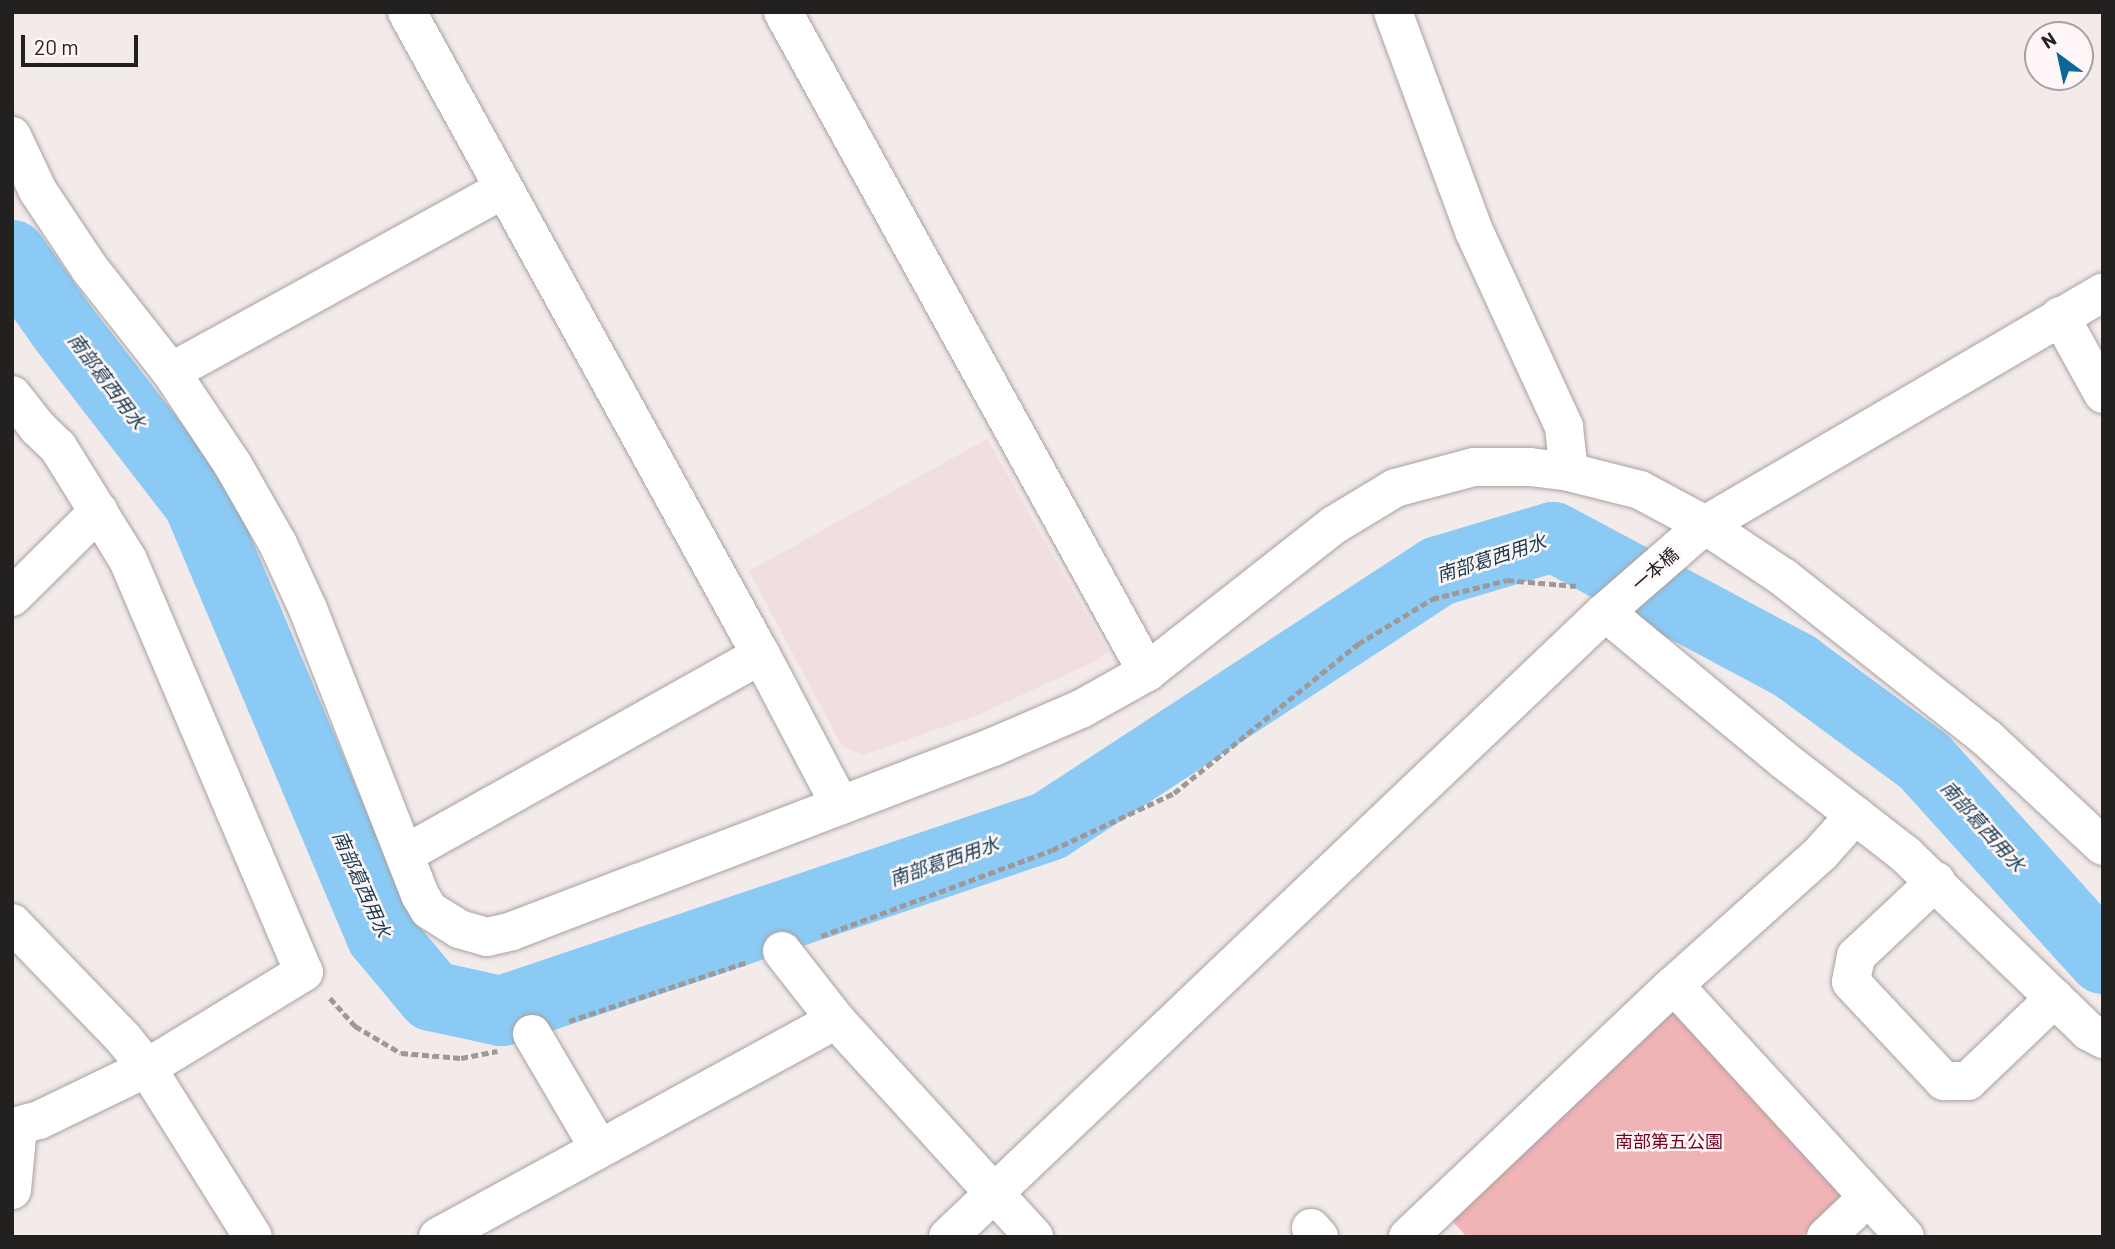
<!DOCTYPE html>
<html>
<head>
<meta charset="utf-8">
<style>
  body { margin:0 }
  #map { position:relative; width:2115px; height:1249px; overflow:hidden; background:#f3eaea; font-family:Barlow,"Noto Sans JP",sans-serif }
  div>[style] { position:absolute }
  .built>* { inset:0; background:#f1dedf }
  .green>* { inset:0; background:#f0b3b6 }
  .river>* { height:70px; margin:-35px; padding:0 35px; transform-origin:35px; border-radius:35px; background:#8acaf5 }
  .path>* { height:4.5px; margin-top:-2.25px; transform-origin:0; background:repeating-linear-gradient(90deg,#9e9898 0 7px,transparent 0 10.5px) }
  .roads { filter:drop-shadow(0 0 2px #a9a1a1) drop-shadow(0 0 2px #a9a1a1) }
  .minor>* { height:38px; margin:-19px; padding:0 19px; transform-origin:19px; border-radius:19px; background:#fff }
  span { translate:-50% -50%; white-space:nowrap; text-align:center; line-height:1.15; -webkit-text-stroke:5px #fff7f7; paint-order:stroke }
  .street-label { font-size:18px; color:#232020 }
  .park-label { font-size:18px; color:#740021 }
  .water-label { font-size:19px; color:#163a50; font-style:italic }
  .frame { position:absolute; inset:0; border:14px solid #232020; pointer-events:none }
  .north { position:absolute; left:2024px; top:21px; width:70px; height:70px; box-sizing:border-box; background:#fff7f7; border:2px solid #a7a1a1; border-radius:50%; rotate:327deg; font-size:19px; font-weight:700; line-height:28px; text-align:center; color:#232020 }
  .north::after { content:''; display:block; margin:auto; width:24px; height:32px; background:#096897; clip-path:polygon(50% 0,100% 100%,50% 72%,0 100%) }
  .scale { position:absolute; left:21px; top:35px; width:117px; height:32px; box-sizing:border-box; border:4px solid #232020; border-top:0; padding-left:9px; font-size:21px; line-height:24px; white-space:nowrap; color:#232020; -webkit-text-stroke:5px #fff7f7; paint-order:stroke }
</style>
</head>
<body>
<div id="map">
  <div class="built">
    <i style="clip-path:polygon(987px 439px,1108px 652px,1096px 661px,978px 715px,863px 755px,842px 746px,749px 571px)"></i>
  </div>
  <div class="green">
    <i style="clip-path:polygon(1673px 1002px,1847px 1193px,1801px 1237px,1467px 1237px,1448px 1216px)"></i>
  </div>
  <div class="river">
    <i style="left:12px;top:255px;width:87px;rotate:54.8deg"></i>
    <i style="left:62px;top:326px;width:222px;rotate:52.3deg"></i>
    <i style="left:198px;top:502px;width:470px;rotate:67.1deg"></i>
    <i style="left:381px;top:935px;width:80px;rotate:50.1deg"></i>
    <i style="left:432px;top:996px;width:71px;rotate:12.3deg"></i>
    <i style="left:501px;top:1011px;width:578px;rotate:-18.65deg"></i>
    <i style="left:1049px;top:826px;width:466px;rotate:-33.2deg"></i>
    <i style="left:1439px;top:571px;width:119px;rotate:-16.6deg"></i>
    <i style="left:1553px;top:537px;width:276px;rotate:28.1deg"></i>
    <i style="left:1796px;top:667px;width:159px;rotate:36.3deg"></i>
    <i style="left:1924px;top:761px;width:267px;rotate:47.9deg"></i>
  </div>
  <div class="path">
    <i style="left:821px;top:936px;width:246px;rotate:-20.4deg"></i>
    <i style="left:1052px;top:850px;width:135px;rotate:-25deg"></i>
    <i style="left:1174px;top:793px;width:237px;rotate:-39deg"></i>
    <i style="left:1358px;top:644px;width:87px;rotate:-31.3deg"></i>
    <i style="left:1432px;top:599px;width:77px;rotate:-14.2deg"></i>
    <i style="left:1507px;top:580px;width:69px;rotate:5deg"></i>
    <i style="left:330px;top:998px;width:38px;rotate:48deg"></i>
    <i style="left:355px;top:1026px;width:53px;rotate:30.4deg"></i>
    <i style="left:401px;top:1053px;width:60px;rotate:4.8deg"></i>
    <i style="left:461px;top:1058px;width:37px;rotate:-11deg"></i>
    <i style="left:569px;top:1021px;width:188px;rotate:-18.3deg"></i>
  </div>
  <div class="roads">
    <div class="minor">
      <i style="left:407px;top:12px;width:734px;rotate:61.17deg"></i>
      <i style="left:761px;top:655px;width:170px;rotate:62.2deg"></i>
      <i style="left:783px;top:12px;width:754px;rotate:61.12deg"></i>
      <i style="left:1393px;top:12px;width:233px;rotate:69.7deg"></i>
      <i style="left:1474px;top:231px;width:216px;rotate:65.3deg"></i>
      <i style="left:1564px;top:427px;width:45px;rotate:83.7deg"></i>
      <i style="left:12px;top:136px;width:61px;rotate:64.7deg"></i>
      <i style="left:38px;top:191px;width:94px;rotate:56.3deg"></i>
      <i style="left:90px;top:269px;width:131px;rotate:51.8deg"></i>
      <i style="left:171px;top:372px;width:112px;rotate:56.3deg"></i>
      <i style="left:233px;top:465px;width:91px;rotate:60.3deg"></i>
      <i style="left:278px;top:544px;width:72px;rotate:65.2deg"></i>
      <i style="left:308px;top:609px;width:307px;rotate:68.6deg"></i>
      <i style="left:420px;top:895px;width:17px;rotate:59deg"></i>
      <i style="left:429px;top:910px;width:36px;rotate:32deg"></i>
      <i style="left:459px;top:929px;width:29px;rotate:16deg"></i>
      <i style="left:487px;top:937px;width:26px;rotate:-13deg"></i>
      <i style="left:512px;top:931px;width:515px;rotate:-20.93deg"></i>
      <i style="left:993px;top:747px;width:96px;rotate:-23.4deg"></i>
      <i style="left:1081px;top:709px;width:76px;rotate:-29.3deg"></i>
      <i style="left:1147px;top:672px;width:238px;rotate:-38.2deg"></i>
      <i style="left:1334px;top:525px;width:71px;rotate:-31.2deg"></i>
      <i style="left:1395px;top:488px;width:82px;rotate:-14.9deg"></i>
      <i style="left:1474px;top:467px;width:56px"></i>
      <i style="left:1530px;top:467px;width:39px;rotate:7deg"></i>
      <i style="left:1569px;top:472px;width:73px;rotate:14.2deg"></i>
      <i style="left:1640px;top:490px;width:74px;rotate:28.3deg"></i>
      <i style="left:1705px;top:525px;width:94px;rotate:33.7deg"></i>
      <i style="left:1783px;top:577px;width:260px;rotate:38.3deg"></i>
      <i style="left:1987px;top:738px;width:158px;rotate:43deg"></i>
      <i style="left:2060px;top:316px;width:89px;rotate:61.1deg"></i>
      <i style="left:171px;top:372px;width:378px;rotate:-28.8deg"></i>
      <i style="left:12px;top:395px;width:42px;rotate:51.8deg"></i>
      <i style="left:38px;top:428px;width:28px;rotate:44deg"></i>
      <i style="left:58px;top:447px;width:133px;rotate:58.2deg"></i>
      <i style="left:128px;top:560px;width:448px;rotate:66.9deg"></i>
      <i style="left:304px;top:972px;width:184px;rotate:148.6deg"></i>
      <i style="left:147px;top:1068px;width:120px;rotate:154.3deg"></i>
      <i style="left:39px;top:1120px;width:28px;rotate:165deg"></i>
      <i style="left:12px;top:597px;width:122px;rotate:-44.7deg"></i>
      <i style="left:1605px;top:612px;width:234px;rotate:39.6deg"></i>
      <i style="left:1785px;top:761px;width:152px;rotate:37.8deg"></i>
      <i style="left:1905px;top:854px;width:255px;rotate:44deg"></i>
      <i style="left:2088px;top:1031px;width:17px;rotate:28deg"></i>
      <i style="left:405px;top:854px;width:408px;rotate:-29.2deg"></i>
      <i style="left:1936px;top:881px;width:110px;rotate:136.8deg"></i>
      <i style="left:1856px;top:956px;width:26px;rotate:101deg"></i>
      <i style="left:1851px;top:982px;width:136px;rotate:46.8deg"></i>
      <i style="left:1944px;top:1081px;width:24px"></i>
      <i style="left:1968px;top:1081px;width:120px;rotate:-43.7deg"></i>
      <i style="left:12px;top:923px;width:160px;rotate:46deg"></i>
      <i style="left:123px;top:1038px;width:38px;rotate:51deg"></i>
      <i style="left:147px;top:1068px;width:199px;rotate:57.9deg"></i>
      <i style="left:782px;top:951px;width:88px;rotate:52deg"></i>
      <i style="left:1674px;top:985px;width:342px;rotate:47.5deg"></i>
      <i style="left:532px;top:1034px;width:132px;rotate:59.6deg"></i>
      <i style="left:12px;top:1190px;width:64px;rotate:-84.6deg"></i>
      <i style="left:1311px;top:1228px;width:12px;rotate:48deg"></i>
      <i style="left:438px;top:1237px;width:453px;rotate:-28.6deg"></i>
      <i style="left:836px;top:1020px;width:294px;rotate:47.6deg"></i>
      <i style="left:948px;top:1237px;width:907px;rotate:-43.57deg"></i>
      <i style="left:1605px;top:612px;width:133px;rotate:-41deg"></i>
      <i style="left:1705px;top:525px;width:461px;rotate:-30.3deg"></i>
      <i style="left:1408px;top:1237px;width:366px;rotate:-43.5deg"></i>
      <i style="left:1674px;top:985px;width:198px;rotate:-41.9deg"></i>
      <i style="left:1821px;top:853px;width:51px;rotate:-48.2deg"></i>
      <i style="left:1826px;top:1237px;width:58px;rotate:-43.6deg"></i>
    </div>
  </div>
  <div class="street-label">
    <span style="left:1655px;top:569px;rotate:-41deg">一本橋</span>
  </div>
  <div class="park-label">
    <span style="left:1669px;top:1141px">南部第五公園</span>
  </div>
  <div class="water-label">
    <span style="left:107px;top:381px;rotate:53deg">南部葛西用水</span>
    <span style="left:1491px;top:558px;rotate:-18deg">南部葛西用水</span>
    <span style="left:1983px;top:826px;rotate:48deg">南部葛西用水</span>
    <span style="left:944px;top:861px;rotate:-19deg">南部葛西用水</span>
    <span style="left:362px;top:884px;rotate:66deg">南部葛西用水</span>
  </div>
  <div class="frame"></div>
  <div class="north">N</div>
  <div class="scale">20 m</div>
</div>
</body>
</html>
